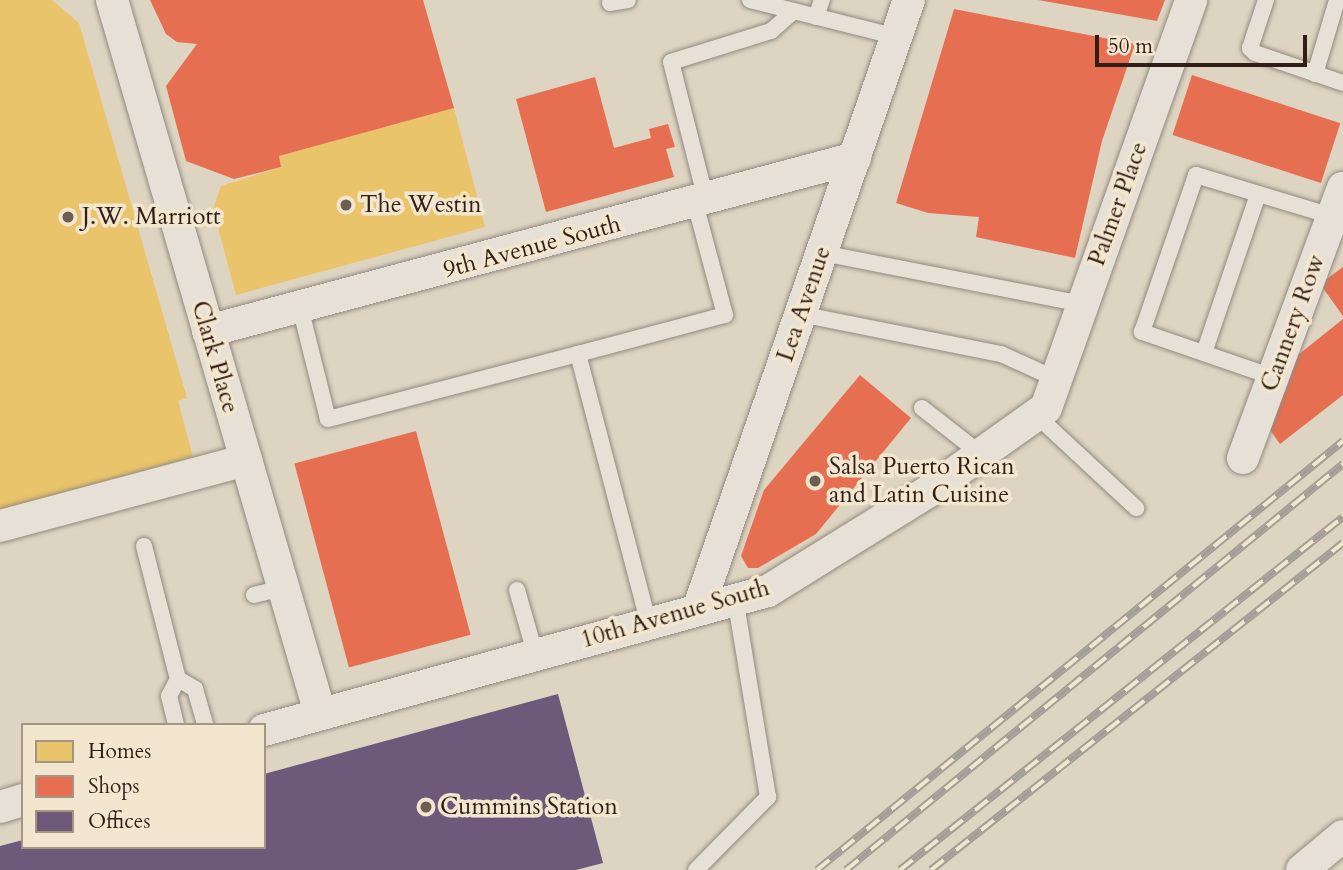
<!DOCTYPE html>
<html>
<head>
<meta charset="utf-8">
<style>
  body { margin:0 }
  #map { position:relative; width:1343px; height:870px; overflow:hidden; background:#ded4c2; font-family:Cardo,serif }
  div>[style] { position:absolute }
  .homes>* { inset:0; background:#e9c46a }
  .shops>* { inset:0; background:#e76f51; transform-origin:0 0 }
  .offices>* { inset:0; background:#6d597a }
  .roads { filter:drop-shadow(0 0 2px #928a7f) drop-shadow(0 0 2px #928a7f) }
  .lane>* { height:16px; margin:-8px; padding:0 8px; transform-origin:8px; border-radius:8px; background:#e6e0d6 }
  .street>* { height:32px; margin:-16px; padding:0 16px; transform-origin:16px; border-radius:16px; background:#e6e0d6 }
  .rail>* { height:8px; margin-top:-4px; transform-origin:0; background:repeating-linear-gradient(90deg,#f2e6cf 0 16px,#a49e97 0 32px); box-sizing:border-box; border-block:2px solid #a49e97 }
  .dots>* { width:19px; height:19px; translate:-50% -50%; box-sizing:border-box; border:4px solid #f2e6cf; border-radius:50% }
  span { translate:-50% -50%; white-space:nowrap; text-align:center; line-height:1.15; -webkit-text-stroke:7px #f2e6cf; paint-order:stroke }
  .street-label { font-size:24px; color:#301e17 }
  .poi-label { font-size:24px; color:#301e17 }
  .left { translate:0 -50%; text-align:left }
  .legend { position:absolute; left:21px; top:723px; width:245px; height:126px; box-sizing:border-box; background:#f2e6cf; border:2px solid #a49685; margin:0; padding:9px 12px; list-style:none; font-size:21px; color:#301e17 }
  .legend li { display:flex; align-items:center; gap:14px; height:35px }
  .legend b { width:35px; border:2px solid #a49685 }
  .scale { position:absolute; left:1095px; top:35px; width:212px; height:32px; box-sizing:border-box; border:4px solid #301e17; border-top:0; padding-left:9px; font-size:21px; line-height:24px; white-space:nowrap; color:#301e17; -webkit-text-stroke:5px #f2e6cf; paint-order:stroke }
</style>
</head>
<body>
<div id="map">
  <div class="homes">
    <i style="clip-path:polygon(0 0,52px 0,79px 23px,187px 398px,178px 401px,193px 457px,0 511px)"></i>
    <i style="clip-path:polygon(454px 108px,485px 227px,236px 295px,213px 209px,221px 186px,281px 167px,279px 156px)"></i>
  </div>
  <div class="shops">
    <i style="clip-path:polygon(150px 0,423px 0,454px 108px,279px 156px,281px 167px,234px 179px,186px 161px,166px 86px,197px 44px,177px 42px,166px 34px)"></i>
    <i style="clip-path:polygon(1038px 0,1165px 0,1157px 21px)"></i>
    <i style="clip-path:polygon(954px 9px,1135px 44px,1102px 141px,1075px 258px,976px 237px,979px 217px,928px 213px,896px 203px)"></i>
    <i style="left:1192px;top:75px;width:156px;height:63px;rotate:18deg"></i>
    <i style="clip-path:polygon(595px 77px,614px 148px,651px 138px,649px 129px,668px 124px,675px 147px,666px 149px,674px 177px,546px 212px,516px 99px)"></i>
    <i style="clip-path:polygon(1343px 267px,1343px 316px,1320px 284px)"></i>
    <i style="clip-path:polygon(1343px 319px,1343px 395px,1280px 444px,1263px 420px,1283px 367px)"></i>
    <i style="clip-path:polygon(860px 375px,911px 418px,816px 534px,758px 568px,748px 568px,741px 556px,764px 490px)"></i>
    <i style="left:416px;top:431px;width:211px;height:126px;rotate:75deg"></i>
  </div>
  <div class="offices">
    <i style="clip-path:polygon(558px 694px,603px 863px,576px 870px,0 870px,0 846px,23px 840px,23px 847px,264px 847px,264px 774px)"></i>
  </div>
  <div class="roads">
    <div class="lane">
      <i style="left:750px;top:0;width:152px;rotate:14.1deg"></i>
      <i style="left:1266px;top:0;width:51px;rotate:108.4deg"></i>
      <i style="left:1250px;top:48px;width:7px;rotate:45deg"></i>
      <i style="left:1255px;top:53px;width:93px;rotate:18.8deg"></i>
      <i style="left:610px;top:3px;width:18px;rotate:-9deg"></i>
      <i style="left:816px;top:17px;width:18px;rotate:-71deg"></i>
      <i style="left:1315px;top:74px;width:77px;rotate:-73.4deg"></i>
      <i style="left:706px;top:200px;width:142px;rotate:-104.2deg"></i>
      <i style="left:671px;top:62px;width:105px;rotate:-17.2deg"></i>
      <i style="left:771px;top:31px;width:30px;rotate:-41deg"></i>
      <i style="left:822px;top:253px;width:266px;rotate:11.1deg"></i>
      <i style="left:300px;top:307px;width:115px;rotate:76deg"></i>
      <i style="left:328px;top:419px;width:258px;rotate:-14.6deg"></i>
      <i style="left:578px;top:354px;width:276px;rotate:75.3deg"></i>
      <i style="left:800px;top:314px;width:205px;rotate:11.3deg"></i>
      <i style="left:1001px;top:354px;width:60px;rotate:24.4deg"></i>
      <i style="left:1204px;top:353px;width:168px;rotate:-71.2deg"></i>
      <i style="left:578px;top:354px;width:152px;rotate:-14.9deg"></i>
      <i style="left:725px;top:315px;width:116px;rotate:-105deg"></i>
      <i style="left:1273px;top:377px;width:139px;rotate:-161deg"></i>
      <i style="left:1142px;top:332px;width:166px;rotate:-71deg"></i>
      <i style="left:1196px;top:175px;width:142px;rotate:16.8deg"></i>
      <i style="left:922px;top:408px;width:76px;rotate:38.1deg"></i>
      <i style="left:1036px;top:415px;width:137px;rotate:42.9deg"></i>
      <i style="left:144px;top:546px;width:137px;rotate:75.7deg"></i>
      <i style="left:178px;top:679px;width:19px;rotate:118deg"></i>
      <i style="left:169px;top:696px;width:30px;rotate:76deg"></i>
      <i style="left:517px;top:590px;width:66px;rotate:74.1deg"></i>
      <i style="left:254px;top:595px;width:30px;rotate:-14deg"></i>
      <i style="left:178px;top:679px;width:20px;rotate:30deg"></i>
      <i style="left:195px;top:689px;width:37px;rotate:74deg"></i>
      <i style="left:696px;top:870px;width:103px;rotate:-45.4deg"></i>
      <i style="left:768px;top:797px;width:202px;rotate:-99.4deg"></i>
    </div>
    <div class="street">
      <i style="left:112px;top:0;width:743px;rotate:73.74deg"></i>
      <i style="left:208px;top:331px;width:670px;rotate:-14.97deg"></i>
      <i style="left:1243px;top:458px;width:288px;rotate:-69.7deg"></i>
      <i style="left:0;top:526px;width:255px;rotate:-15deg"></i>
      <i style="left:699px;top:607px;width:642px;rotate:-70.92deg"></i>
      <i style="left:264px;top:730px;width:523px;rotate:-15.42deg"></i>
      <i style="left:768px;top:591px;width:190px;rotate:-31.8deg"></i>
      <i style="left:929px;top:491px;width:143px;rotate:-35.4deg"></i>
      <i style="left:1046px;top:408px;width:433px;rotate:-70.4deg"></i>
      <i style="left:0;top:807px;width:24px;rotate:-17deg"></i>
      <i style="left:1302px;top:870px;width:53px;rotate:-39.7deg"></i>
    </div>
  </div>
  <div class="rail">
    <i style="left:817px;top:870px;width:679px;rotate:-39.2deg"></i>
    <i style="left:846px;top:870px;width:642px;rotate:-39.25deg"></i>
    <i style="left:900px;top:870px;width:566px;rotate:-38.55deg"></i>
    <i style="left:931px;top:870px;width:526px;rotate:-38.44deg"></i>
  </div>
  <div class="dots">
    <i style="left:346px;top:205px;background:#6d5e53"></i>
    <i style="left:68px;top:217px;background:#6d5e53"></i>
    <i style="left:815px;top:481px;background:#6d5e53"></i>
    <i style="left:426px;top:807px;background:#6d5e53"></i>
  </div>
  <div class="street-label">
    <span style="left:1118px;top:204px;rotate:-70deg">Palmer Place</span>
    <span style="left:532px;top:247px;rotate:-15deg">9th Avenue South</span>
    <span style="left:804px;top:304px;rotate:-71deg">Lea Avenue</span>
    <span style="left:1293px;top:323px;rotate:-70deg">Cannery Row</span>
    <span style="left:215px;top:357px;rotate:74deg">Clark Place</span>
    <span style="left:675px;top:614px;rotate:-16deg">10th Avenue South</span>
  </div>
  <div class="poi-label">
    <span class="left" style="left:360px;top:205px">The Westin</span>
    <span class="left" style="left:82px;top:217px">J.W. Marriott</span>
    <span class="left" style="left:829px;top:481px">Salsa Puerto Rican<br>and Latin Cuisine</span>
    <span class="left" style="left:440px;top:807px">Cummins Station</span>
  </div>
  <ul class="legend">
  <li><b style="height:19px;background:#e9c46a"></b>Homes</li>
  <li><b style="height:19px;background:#e76f51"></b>Shops</li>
  <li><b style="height:19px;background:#6d597a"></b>Offices</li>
  </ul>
  <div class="scale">50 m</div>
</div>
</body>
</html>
